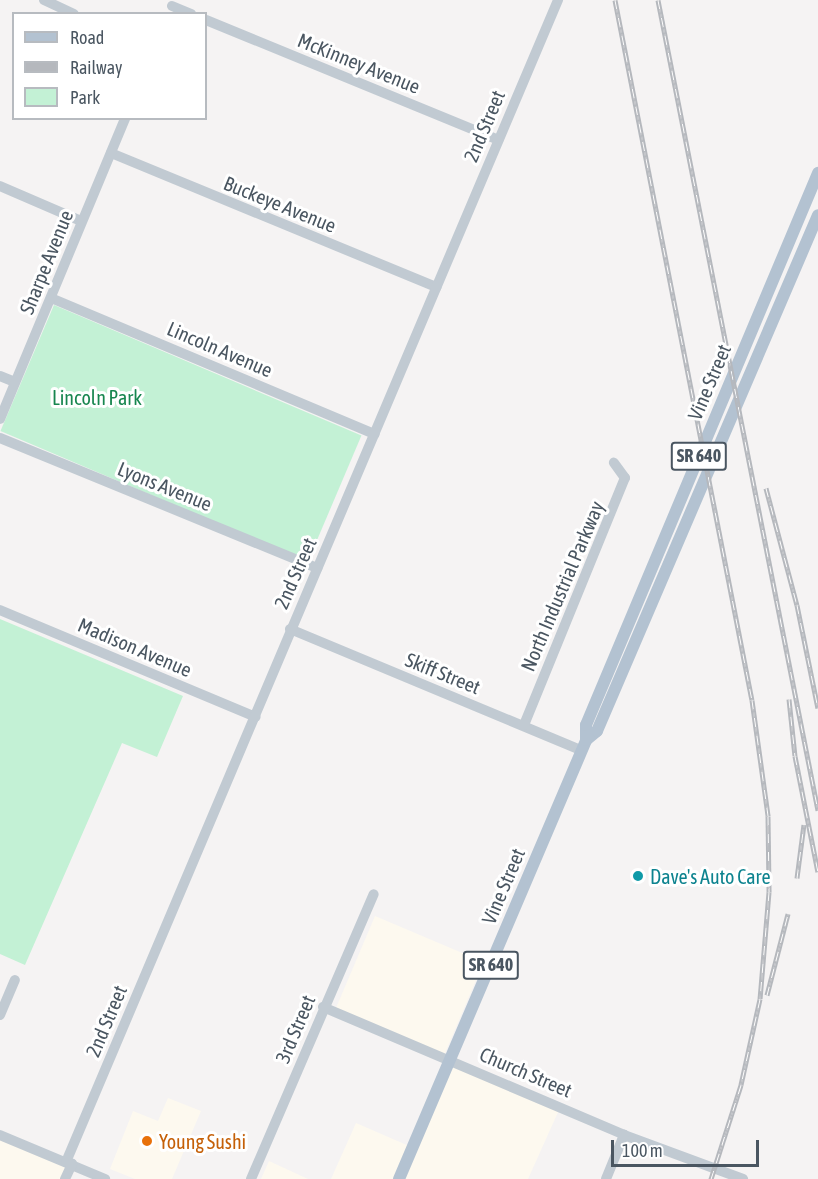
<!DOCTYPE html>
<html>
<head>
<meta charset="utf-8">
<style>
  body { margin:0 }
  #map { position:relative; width:818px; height:1179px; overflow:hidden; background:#f5f3f3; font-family:"Asap Condensed",sans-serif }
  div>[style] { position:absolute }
  .commercial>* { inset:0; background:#fdf9ef; transform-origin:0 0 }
  .green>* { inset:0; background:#c3f1d5; transform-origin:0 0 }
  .minor>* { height:10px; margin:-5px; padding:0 5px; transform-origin:5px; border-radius:5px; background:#c1cad2 }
  .major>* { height:12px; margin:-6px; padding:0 6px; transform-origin:6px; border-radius:6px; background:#b3c2d1 }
  .rail>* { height:5px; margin-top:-2.5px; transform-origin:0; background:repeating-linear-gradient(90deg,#fff 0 9px,#b5b8bd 0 18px); box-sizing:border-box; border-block:2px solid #b5b8bd }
  .dots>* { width:16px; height:16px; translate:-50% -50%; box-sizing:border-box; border:3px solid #fff; border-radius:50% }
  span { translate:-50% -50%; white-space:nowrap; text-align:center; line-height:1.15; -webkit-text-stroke:6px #fff; paint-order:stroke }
  .shield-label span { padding:2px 4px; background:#fff; border:2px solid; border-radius:4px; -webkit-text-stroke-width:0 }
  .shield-label { font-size:18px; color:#4a5661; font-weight:700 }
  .street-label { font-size:20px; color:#4a5661 }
  .park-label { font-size:20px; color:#17864f }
  .culture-label { font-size:20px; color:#0d838f }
  .left { translate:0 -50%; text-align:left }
  .food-label { font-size:20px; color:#c56008 }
  .legend { position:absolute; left:12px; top:12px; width:195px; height:108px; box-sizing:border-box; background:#fff; border:2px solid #b7bbc0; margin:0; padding:8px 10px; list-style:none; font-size:18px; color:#4a5661 }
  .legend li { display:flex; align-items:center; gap:12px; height:30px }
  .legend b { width:30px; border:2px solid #b7bbc0 }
  .scale { position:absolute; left:611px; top:1140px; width:148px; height:27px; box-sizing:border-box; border:3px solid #4a5661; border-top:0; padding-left:8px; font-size:18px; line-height:21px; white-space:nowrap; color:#4a5661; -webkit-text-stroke:4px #fff; paint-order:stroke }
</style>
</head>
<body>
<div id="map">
  <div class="commercial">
    <i style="left:375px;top:916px;width:118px;height:101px;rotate:23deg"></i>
    <i style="clip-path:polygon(454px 1064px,559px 1110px,528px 1179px,404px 1179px)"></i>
    <i style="clip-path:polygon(168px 1098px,201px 1111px,172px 1179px,135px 1179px,110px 1169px,133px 1111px,158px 1121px)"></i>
    <i style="clip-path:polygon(356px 1123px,409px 1146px,395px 1179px,331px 1179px)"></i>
    <i style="clip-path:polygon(0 1139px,69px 1166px,62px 1179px,0 1179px)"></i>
    <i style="clip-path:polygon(269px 1161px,308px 1179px,261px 1179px)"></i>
  </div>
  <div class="green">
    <i style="left:54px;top:305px;width:334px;height:137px;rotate:23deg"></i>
    <i style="clip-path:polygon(0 619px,183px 696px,157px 757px,122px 743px,25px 965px,0 954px)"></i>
  </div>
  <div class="minor">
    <i style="left:44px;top:0;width:33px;rotate:25deg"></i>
    <i style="left:172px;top:6px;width:21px;rotate:23deg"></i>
    <i style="left:206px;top:20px;width:316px;rotate:22.3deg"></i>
    <i style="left:111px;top:153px;width:352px;rotate:22.4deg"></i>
    <i style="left:0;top:186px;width:88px;rotate:23.4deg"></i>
    <i style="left:51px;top:298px;width:351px;rotate:22.8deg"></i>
    <i style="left:0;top:376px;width:16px;rotate:22deg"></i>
    <i style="left:0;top:419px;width:326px;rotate:-67.4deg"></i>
    <i style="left:0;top:438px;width:343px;rotate:22.3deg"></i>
    <i style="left:0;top:610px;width:277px;rotate:22.7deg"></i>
    <i style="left:290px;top:629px;width:315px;rotate:22.6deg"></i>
    <i style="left:524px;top:725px;width:267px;rotate:-67.8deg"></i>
    <i style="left:625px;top:478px;width:19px;rotate:-126deg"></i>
    <i style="left:323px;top:1007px;width:327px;rotate:23deg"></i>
    <i style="left:624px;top:1135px;width:127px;rotate:20.3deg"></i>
    <i style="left:0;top:1015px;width:38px;rotate:-67deg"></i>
    <i style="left:0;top:1135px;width:114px;rotate:22.7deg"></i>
    <i style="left:66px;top:1162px;width:1262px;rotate:-67.05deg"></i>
    <i style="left:65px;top:1179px;width:17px;rotate:-65deg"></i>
    <i style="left:251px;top:1179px;width:310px;rotate:-66.7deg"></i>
    <i style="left:606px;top:1179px;width:48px;rotate:-67.8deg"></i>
  </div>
  <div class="major">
    <i style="left:586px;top:740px;width:14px;rotate:-39deg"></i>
    <i style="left:597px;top:731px;width:561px;rotate:-66.81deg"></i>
    <i style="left:399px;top:1179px;width:477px;rotate:-66.9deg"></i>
    <i style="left:586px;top:740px;width:15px;rotate:-90deg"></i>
    <i style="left:586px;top:725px;width:599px;rotate:-67.2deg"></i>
  </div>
  <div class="rail">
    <i style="left:615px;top:0;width:713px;rotate:78.93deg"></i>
    <i style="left:752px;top:700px;width:117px;rotate:82.1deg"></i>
    <i style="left:768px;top:816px;width:76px;rotate:89.2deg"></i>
    <i style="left:769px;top:892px;width:107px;rotate:94.8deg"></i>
    <i style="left:760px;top:999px;width:88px;rotate:102.5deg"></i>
    <i style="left:741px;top:1085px;width:99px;rotate:107.7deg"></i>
    <i style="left:658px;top:0;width:826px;rotate:78.83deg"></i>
    <i style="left:766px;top:488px;width:121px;rotate:75.2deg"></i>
    <i style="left:797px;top:605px;width:105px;rotate:78.5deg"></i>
    <i style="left:789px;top:699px;width:57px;rotate:84deg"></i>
    <i style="left:795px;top:756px;width:118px;rotate:78.8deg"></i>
    <i style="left:797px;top:878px;width:54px;rotate:-82.6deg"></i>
    <i style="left:767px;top:995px;width:84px;rotate:-75.5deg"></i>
  </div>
  <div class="dots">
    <i style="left:638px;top:876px;background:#0f9aa8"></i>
    <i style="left:147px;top:1141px;background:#e8710a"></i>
  </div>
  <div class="shield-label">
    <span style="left:699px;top:456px">SR 640</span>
    <span style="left:491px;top:965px">SR 640</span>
  </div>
  <div class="street-label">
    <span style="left:359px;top:63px;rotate:22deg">McKinney Avenue</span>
    <span style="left:484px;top:126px;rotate:-67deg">2nd Street</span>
    <span style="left:280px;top:204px;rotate:22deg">Buckeye Avenue</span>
    <span style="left:46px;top:262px;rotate:-68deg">Sharpe Avenue</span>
    <span style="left:220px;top:349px;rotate:23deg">Lincoln Avenue</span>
    <span style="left:709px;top:382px;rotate:-67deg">Vine Street</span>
    <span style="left:165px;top:486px;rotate:22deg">Lyons Avenue</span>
    <span style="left:295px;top:573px;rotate:-66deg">2nd Street</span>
    <span style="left:562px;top:586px;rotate:-67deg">North Industrial Parkway</span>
    <span style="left:135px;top:647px;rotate:23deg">Madison Avenue</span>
    <span style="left:443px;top:673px;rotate:22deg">Skiff Street</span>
    <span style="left:503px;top:886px;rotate:-67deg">Vine Street</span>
    <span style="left:106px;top:1021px;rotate:-67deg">2nd Street</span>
    <span style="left:295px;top:1029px;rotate:-67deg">3rd Street</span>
    <span style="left:526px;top:1072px;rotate:23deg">Church Street</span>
  </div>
  <div class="park-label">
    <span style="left:97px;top:397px">Lincoln Park</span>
  </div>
  <div class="culture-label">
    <span class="left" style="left:650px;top:876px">Dave's Auto Care</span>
  </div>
  <div class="food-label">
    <span class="left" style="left:159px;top:1141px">Young Sushi</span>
  </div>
  <ul class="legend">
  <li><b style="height:8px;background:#b3c2d1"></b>Road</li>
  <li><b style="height:8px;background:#b5b8bd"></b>Railway</li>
  <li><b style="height:16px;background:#c3f1d5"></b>Park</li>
  </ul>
  <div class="scale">100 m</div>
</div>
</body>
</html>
